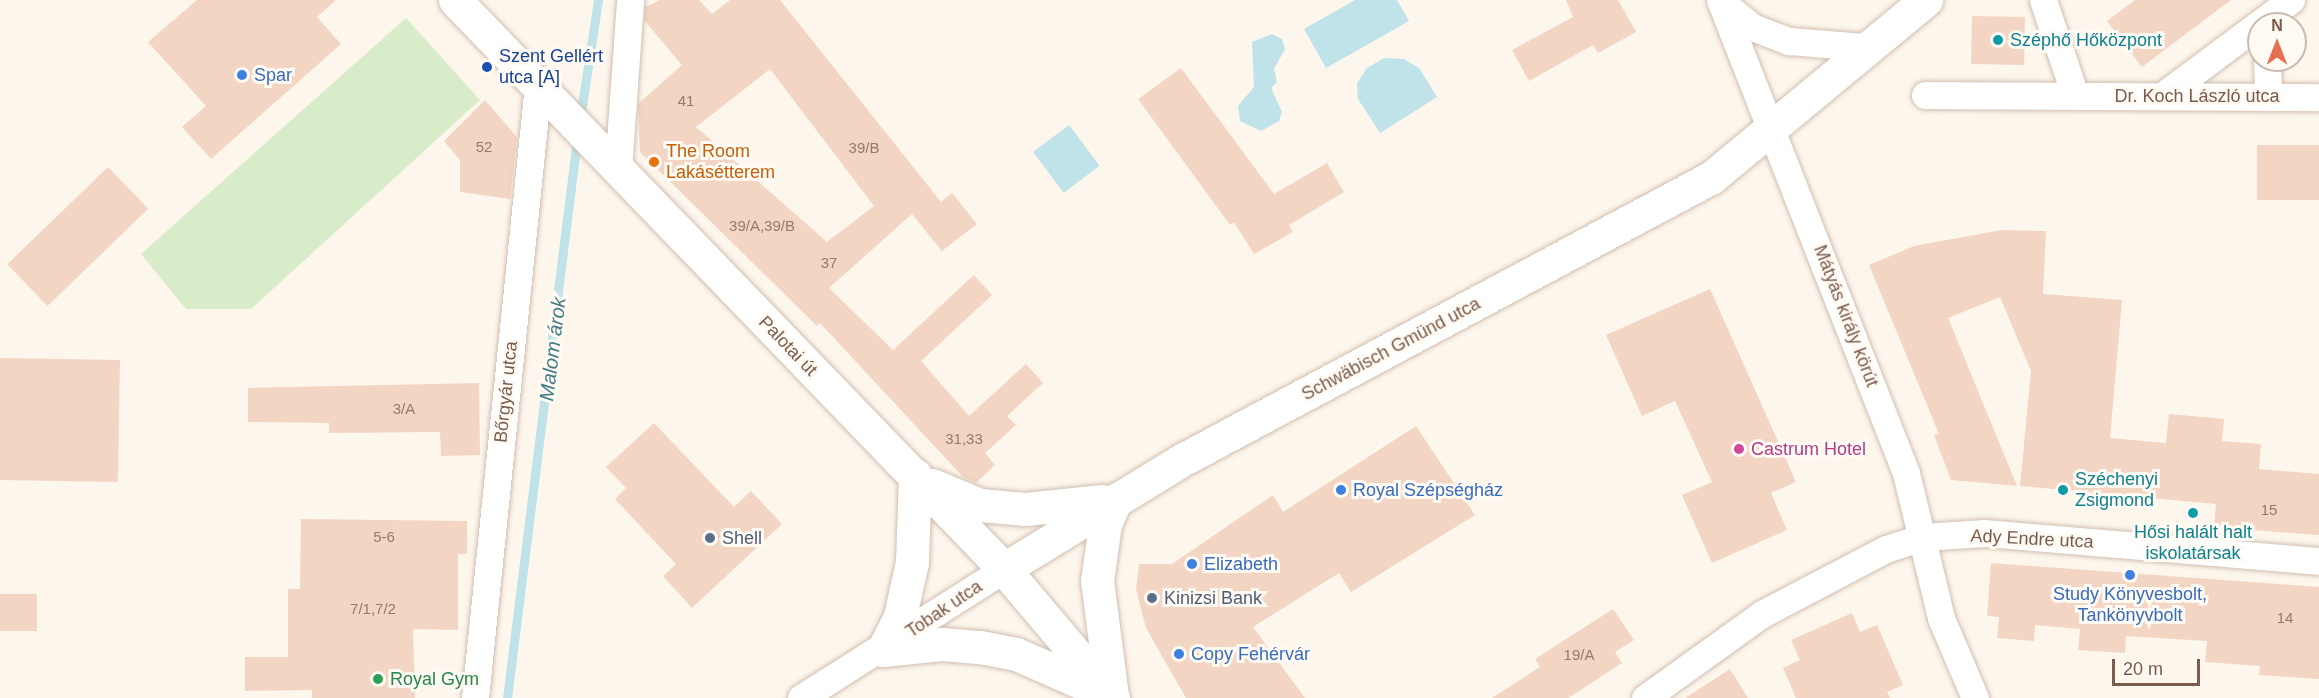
<!DOCTYPE html>
<html>
<head>
<meta charset="utf-8">
<style>
  body { margin:0 }
  #map { position:relative; width:2319px; height:698px; overflow:hidden; background:#fdf6ec; font-family:Arial,sans-serif }
  div>[style] { position:absolute }
  .green>* { inset:0; background:#d8ecc9 }
  .water>* { inset:0; background:#bfe3e8; transform-origin:0 0 }
  .stream>* { height:9px; margin:-4.5px; padding:0 4.5px; transform-origin:4.5px; border-radius:4.5px; background:#bfe3e8 }
  .building>* { inset:0; background:#f3d5c3; transform-origin:0 0 }
  .roads { filter:drop-shadow(0 0 2px #d1beb0) drop-shadow(0 0 2px #d1beb0) }
  .minor>* { height:27px; margin:-13.5px; padding:0 13.5px; transform-origin:13.5px; border-radius:13.5px; background:#fff }
  .secondary>* { height:33px; margin:-16.5px; padding:0 16.5px; transform-origin:16.5px; border-radius:16.5px; background:#fff }
  .dots>* { width:16px; height:16px; translate:-50% -50%; box-sizing:border-box; border:3px solid #fffaf3; border-radius:50% }
  span { translate:-50% -50%; white-space:nowrap; text-align:center; line-height:1.15; -webkit-text-stroke:6px #fffaf3; paint-order:stroke }
  .number-label { font-size:15px; color:#987a6a }
  .number-label span { -webkit-text-stroke-width:0 }
  .culture-label { font-size:18px; color:#0d838f }
  .left { translate:0 -50%; text-align:left }
  .transit-label { font-size:18px; color:#164399 }
  .shop-label { font-size:18px; color:#366cbe }
  .street-label { font-size:18px; color:#7a5c4d }
  .food-label { font-size:18px; color:#c56008 }
  .hotel-label { font-size:18px; color:#b23c85 }
  .service-label { font-size:18px; color:#4e5e75 }
  .leisure-label { font-size:18px; color:#27864d }
  .water-label { font-size:20px; color:#437c86; font-style:italic }
  .north { position:absolute; left:2247px; top:12px; width:60px; height:60px; box-sizing:border-box; background:#fffaf3; border:2px solid #cabbb1; border-radius:50%; rotate:0deg; font-size:16px; font-weight:700; line-height:24px; text-align:center; color:#7a5c4d }
  .north::after { content:''; display:block; margin:auto; width:21px; height:27px; background:#e76f51; clip-path:polygon(50% 0,100% 100%,50% 72%,0 100%) }
  .scale { position:absolute; left:2112px; top:659px; width:88px; height:27px; box-sizing:border-box; border:3px solid #7a5c4d; border-top:0; padding-left:8px; font-size:18px; line-height:21px; white-space:nowrap; color:#7a5c4d; -webkit-text-stroke:4px #fffaf3; paint-order:stroke }
</style>
</head>
<body>
<div id="map">
  <div class="green">
    <i style="clip-path:polygon(406px 18px,480px 100px,251px 309px,186px 309px,141px 254px)"></i>
  </div>
  <div class="water">
    <i style="clip-path:polygon(1355px 0,1397px 0,1409px 21px,1326px 68px,1304px 29px)"></i>
    <i style="clip-path:polygon(1272px 34px,1282px 39px,1285px 49px,1274px 69px,1277px 82px,1271px 88px,1282px 112px,1279px 121px,1261px 131px,1240px 121px,1238px 106px,1254px 87px,1252px 42px)"></i>
    <i style="clip-path:polygon(1384px 58px,1404px 59px,1419px 68px,1437px 97px,1380px 133px,1358px 99px,1357px 83px,1367px 68px)"></i>
    <i style="left:1069px;top:125px;width:51px;height:45px;rotate:53deg"></i>
  </div>
  <div class="stream">
    <i style="left:580px;top:119px;width:120px;rotate:-81.4deg"></i>
    <i style="left:507px;top:698px;width:563px;rotate:-82.86deg"></i>
  </div>
  <div class="building">
    <i style="clip-path:polygon(197px 0,336px 0,317px 17px,341px 44px,211px 159px,182px 127px,206px 106px,148px 42px)"></i>
    <i style="clip-path:polygon(evenodd,660px 0,699px 0,712px 14px,730px 0,780px 0,941px 202px,952px 193px,977px 224px,942px 251px,912px 214px,829px 288px,893px 350px,974px 275px,992px 295px,921px 361px,969px 416px,1026px 364px,1043px 383px,1007px 416px,1016px 425px,985px 453px,995px 465px,976px 483px,964px 478px,820px 323px,817px 326px,640px 152px,638px 104px,682px 65px,644px 20px,645px 7px,660px 0,770px 69px,874px 206px,827px 242px,696px 127px,770px 69px)"></i>
    <i style="clip-path:polygon(1566px 0,1618px 0,1636px 32px,1598px 53px,1593px 45px,1529px 81px,1512px 50px,1573px 17px)"></i>
    <i style="clip-path:polygon(2135px 0,2231px 0,2142px 67px,2107px 21px)"></i>
    <i style="left:1972px;top:16px;width:53px;height:48px;rotate:1deg"></i>
    <i style="clip-path:polygon(1181px 68px,1274px 194px,1327px 163px,1344px 192px,1289px 225px,1293px 232px,1254px 254px,1234px 222px,1230px 225px,1138px 99px)"></i>
    <i style="clip-path:polygon(485px 100px,517px 137px,510px 199px,460px 192px,460px 160px,444px 141px)"></i>
    <i style="left:2319px;top:145px;width:55px;height:62px;rotate:90deg"></i>
    <i style="left:108px;top:167px;width:58px;height:140px;rotate:46deg"></i>
    <i style="clip-path:polygon(2002px 230px,2046px 231px,2043px 294px,2122px 300px,2110px 438px,2166px 443px,2169px 414px,2224px 419px,2222px 441px,2261px 444px,2259px 469px,2319px 474px,2319px 535px,2214px 527px,2216px 504px,2020px 486px,2031px 371px,2000px 297px,1948px 318px,2017px 486px,1951px 480px,1934px 435px,1939px 434px,1869px 265px,1914px 246px)"></i>
    <i style="clip-path:polygon(1710px 289px,1796px 482px,1771px 493px,1787px 530px,1712px 563px,1682px 495px,1712px 482px,1675px 401px,1642px 416px,1606px 335px)"></i>
    <i style="left:0;top:358px;width:120px;height:122px;rotate:1deg"></i>
    <i style="clip-path:polygon(479px 383px,480px 455px,441px 456px,440px 432px,329px 433px,329px 423px,248px 422px,248px 388px)"></i>
    <i style="clip-path:polygon(654px 423px,734px 507px,751px 491px,782px 524px,692px 608px,663px 576px,676px 564px,615px 499px,626px 488px,606px 467px)"></i>
    <i style="clip-path:polygon(1416px 426px,1475px 515px,1351px 592px,1339px 573px,1253px 627px,1305px 698px,1186px 698px,1146px 628px,1136px 590px,1139px 564px,1172px 564px,1273px 495px,1283px 512px)"></i>
    <i style="clip-path:polygon(301px 519px,467px 521px,467px 554px,458px 554px,458px 630px,413px 629px,415px 698px,312px 698px,312px 690px,245px 691px,245px 657px,288px 657px,288px 589px,300px 589px)"></i>
    <i style="clip-path:polygon(1991px 563px,2319px 587px,2319px 679px,2259px 675px,2260px 666px,2205px 662px,2207px 641px,2126px 636px,2125px 653px,2078px 650px,2080px 629px,2035px 625px,2034px 641px,1997px 638px,1999px 617px,1987px 616px)"></i>
    <i style="left:0;top:594px;width:37px;height:37px"></i>
    <i style="clip-path:polygon(1613px 609px,1634px 640px,1615px 652px,1622px 663px,1568px 698px,1492px 698px,1540px 667px,1535px 659px)"></i>
    <i style="clip-path:polygon(1852px 613px,1860px 632px,1877px 625px,1903px 685px,1887px 692px,1890px 698px,1796px 698px,1783px 668px,1800px 660px,1791px 640px)"></i>
    <i style="clip-path:polygon(1730px 669px,1748px 698px,1685px 698px)"></i>
  </div>
  <div class="roads">
    <div class="minor">
      <i style="left:1720px;top:0;width:508px;rotate:68.53deg"></i>
      <i style="left:1906px;top:473px;width:149px;rotate:76.4deg"></i>
      <i style="left:1941px;top:618px;width:87px;rotate:67deg"></i>
      <i style="left:2043px;top:0;width:100px;rotate:71.4deg"></i>
      <i style="left:1724px;top:4px;width:36px;rotate:39deg"></i>
      <i style="left:1752px;top:27px;width:40px;rotate:21deg"></i>
      <i style="left:1789px;top:41px;width:75px;rotate:4.6deg"></i>
      <i style="left:2267px;top:60px;width:37px;rotate:88deg"></i>
      <i style="left:1925px;top:95px;width:394px;rotate:0.3deg"></i>
      <i style="left:2162px;top:96px;width:161px;rotate:-36.7deg"></i>
      <i style="left:618px;top:169px;width:169px;rotate:-85.9deg"></i>
      <i style="left:475px;top:698px;width:616px;rotate:-84.13deg"></i>
      <i style="left:801px;top:698px;width:241px;rotate:-32.4deg"></i>
      <i style="left:1645px;top:698px;width:144px;rotate:-35.7deg"></i>
      <i style="left:1762px;top:614px;width:140px;rotate:-27.7deg"></i>
      <i style="left:1886px;top:549px;width:38px;rotate:-18deg"></i>
      <i style="left:1922px;top:537px;width:63px;rotate:-3.6deg"></i>
      <i style="left:1985px;top:533px;width:335px;rotate:4.8deg"></i>
    </div>
    <div class="secondary">
      <i style="left:455px;top:0;width:791px;rotate:46.02deg"></i>
      <i style="left:1004px;top:569px;width:169px;rotate:49.8deg"></i>
      <i style="left:932px;top:485px;width:52px;rotate:22.6deg"></i>
      <i style="left:980px;top:505px;width:45px;rotate:5.1deg"></i>
      <i style="left:1025px;top:509px;width:78px;rotate:-5.9deg"></i>
      <i style="left:1004px;top:569px;width:206px;rotate:-31.5deg"></i>
      <i style="left:1180px;top:461px;width:603px;rotate:-28.09deg"></i>
      <i style="left:1712px;top:177px;width:278px;rotate:-39.6deg"></i>
      <i style="left:883px;top:650px;width:59px;rotate:-5.8deg"></i>
      <i style="left:942px;top:644px;width:38px;rotate:5deg"></i>
      <i style="left:980px;top:647px;width:37px;rotate:11deg"></i>
      <i style="left:1016px;top:654px;width:95px;rotate:23.6deg"></i>
      <i style="left:883px;top:650px;width:38px;rotate:-63deg"></i>
      <i style="left:900px;top:616px;width:55px;rotate:-77.5deg"></i>
      <i style="left:912px;top:562px;width:87px;rotate:-88deg"></i>
      <i style="left:1112px;top:696px;width:116px;rotate:-97.4deg"></i>
      <i style="left:1097px;top:581px;width:58px;rotate:-82deg"></i>
      <i style="left:1105px;top:524px;width:27px;rotate:-66deg"></i>
    </div>
  </div>
  <div class="dots">
    <i style="left:1998px;top:40px;background:#0f9aa8"></i>
    <i style="left:487px;top:67px;background:#1a4fb4"></i>
    <i style="left:242px;top:75px;background:#3f7fe0"></i>
    <i style="left:654px;top:162px;background:#e8710a"></i>
    <i style="left:1739px;top:449px;background:#d1479c"></i>
    <i style="left:1341px;top:490px;background:#3f7fe0"></i>
    <i style="left:2063px;top:490px;background:#0f9aa8"></i>
    <i style="left:2193px;top:513px;background:#0f9aa8"></i>
    <i style="left:710px;top:538px;background:#5c6f8a"></i>
    <i style="left:1192px;top:564px;background:#3f7fe0"></i>
    <i style="left:2130px;top:575px;background:#3f7fe0"></i>
    <i style="left:1152px;top:598px;background:#5c6f8a"></i>
    <i style="left:1179px;top:654px;background:#3f7fe0"></i>
    <i style="left:378px;top:679px;background:#2e9e5b"></i>
  </div>
  <div class="number-label">
    <span style="left:686px;top:101px">41</span>
    <span style="left:484px;top:147px">52</span>
    <span style="left:864px;top:148px">39/B</span>
    <span style="left:762px;top:226px">39/A,39/B</span>
    <span style="left:829px;top:263px">37</span>
    <span style="left:404px;top:409px">3/A</span>
    <span style="left:964px;top:439px">31,33</span>
    <span style="left:2269px;top:510px">15</span>
    <span style="left:384px;top:537px">5-6</span>
    <span style="left:373px;top:609px">7/1,7/2</span>
    <span style="left:2285px;top:618px">14</span>
    <span style="left:1579px;top:655px">19/A</span>
  </div>
  <div class="culture-label">
    <span class="left" style="left:2010px;top:40px">Széphő Hőközpont</span>
    <span class="left" style="left:2075px;top:490px">Széchenyi<br>Zsigmond</span>
    <span style="left:2193px;top:543px">Hősi halált halt<br>iskolatársak</span>
  </div>
  <div class="transit-label">
    <span class="left" style="left:499px;top:67px">Szent Gellért<br>utca [A]</span>
  </div>
  <div class="shop-label">
    <span class="left" style="left:254px;top:75px">Spar</span>
    <span class="left" style="left:1353px;top:490px">Royal Szépségház</span>
    <span class="left" style="left:1204px;top:564px">Elizabeth</span>
    <span style="left:2130px;top:605px">Study Könyvesbolt,<br>Tankönyvbolt</span>
    <span class="left" style="left:1191px;top:654px">Copy Fehérvár</span>
  </div>
  <div class="street-label">
    <span style="left:2197px;top:96px">Dr. Koch László utca</span>
    <span style="left:1846px;top:316px;rotate:69deg">Mátyás király körút</span>
    <span style="left:788px;top:346px;rotate:46deg">Palotai út</span>
    <span style="left:1391px;top:349px;rotate:-28deg">Schwäbisch Gmünd utca</span>
    <span style="left:506px;top:392px;rotate:-84deg">Bőrgyár utca</span>
    <span style="left:2032px;top:539px;rotate:3deg">Ady Endre utca</span>
    <span style="left:944px;top:609px;rotate:-34deg">Tobak utca</span>
  </div>
  <div class="food-label">
    <span class="left" style="left:666px;top:162px">The Room<br>Lakásétterem</span>
  </div>
  <div class="hotel-label">
    <span class="left" style="left:1751px;top:449px">Castrum Hotel</span>
  </div>
  <div class="service-label">
    <span class="left" style="left:722px;top:538px">Shell</span>
    <span class="left" style="left:1164px;top:598px">Kinizsi Bank</span>
  </div>
  <div class="leisure-label">
    <span class="left" style="left:390px;top:679px">Royal Gym</span>
  </div>
  <div class="water-label">
    <span style="left:553px;top:349px;rotate:-83deg">Malom árok</span>
  </div>
  <div class="north">N</div>
  <div class="scale">20 m</div>
</div>
</body>
</html>
